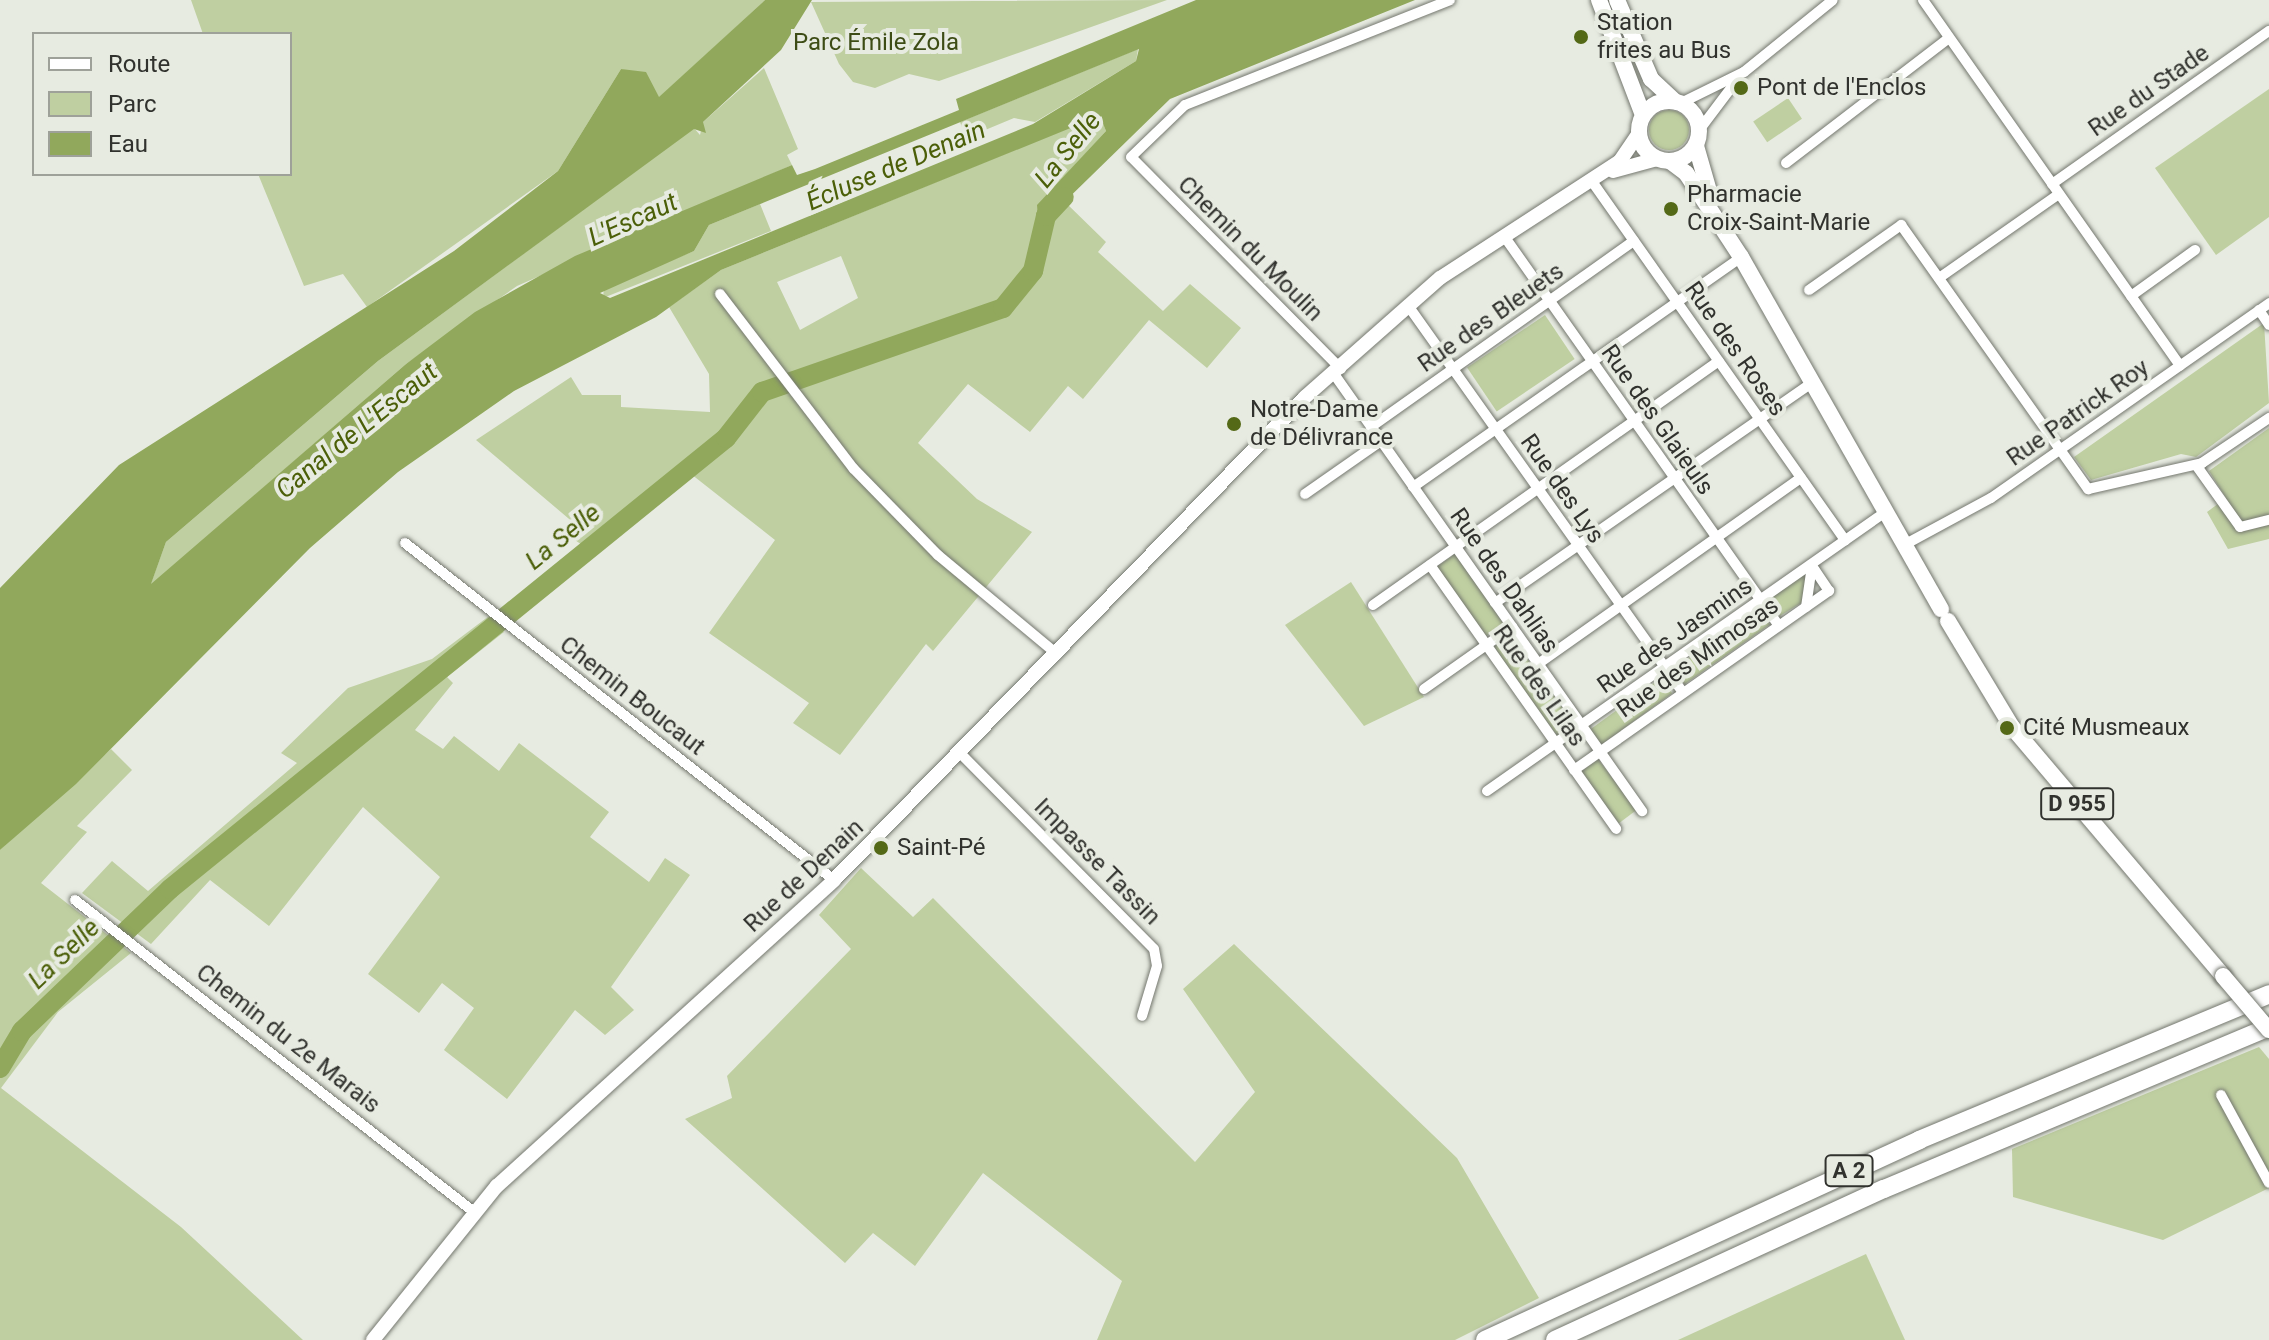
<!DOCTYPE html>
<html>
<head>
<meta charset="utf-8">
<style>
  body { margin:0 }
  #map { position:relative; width:2269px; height:1340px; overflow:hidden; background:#e7ebe1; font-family:Roboto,sans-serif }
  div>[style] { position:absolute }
  .green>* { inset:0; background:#bfcfa1; transform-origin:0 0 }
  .round { border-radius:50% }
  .water>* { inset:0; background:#91a85c }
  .river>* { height:20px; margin:-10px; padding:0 10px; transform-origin:10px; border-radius:10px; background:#91a85c }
  .roads { filter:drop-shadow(0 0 2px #74776e) drop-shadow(0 0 2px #74776e) }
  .street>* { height:10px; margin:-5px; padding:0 5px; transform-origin:5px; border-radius:5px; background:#fff }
  .secondary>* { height:14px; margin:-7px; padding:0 7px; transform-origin:7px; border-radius:7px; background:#fff }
  .primary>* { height:16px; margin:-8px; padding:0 8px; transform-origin:8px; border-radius:8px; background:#fff }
  .primary>.ring { margin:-8px; padding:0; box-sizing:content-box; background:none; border:16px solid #fff; border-radius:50% }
  .highway>* { height:18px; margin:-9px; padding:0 9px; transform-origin:9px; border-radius:9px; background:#fff }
  .bridges { filter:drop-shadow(0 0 2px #74776e) drop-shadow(0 0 2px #74776e) }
  .primary-bridge>* { height:16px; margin:-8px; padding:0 8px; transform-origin:8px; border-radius:8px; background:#fff }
  .dots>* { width:22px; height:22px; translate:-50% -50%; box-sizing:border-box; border:4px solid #e7ebe1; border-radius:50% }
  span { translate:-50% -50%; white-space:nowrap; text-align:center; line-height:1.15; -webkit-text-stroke:8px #e7ebe1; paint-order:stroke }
  .shield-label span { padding:2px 6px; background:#e7ebe1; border:2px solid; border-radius:6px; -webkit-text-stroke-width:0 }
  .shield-label { font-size:22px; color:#31322e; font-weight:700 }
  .poi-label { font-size:24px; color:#31322e }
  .left { translate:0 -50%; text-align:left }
  .park-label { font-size:24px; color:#3d4c15 }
  .street-label { font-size:24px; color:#31322e }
  .water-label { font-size:26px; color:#4b5f08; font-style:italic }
  .legend { position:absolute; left:32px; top:32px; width:260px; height:144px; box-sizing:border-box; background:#e7ebe1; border:2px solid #9ea199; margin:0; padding:10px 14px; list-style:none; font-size:24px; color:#31322e }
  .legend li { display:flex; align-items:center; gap:16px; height:40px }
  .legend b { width:40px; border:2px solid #9ea199 }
</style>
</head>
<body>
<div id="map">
  <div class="green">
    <i style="clip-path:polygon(191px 0,765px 0,659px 98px,645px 78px,621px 69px,558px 171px,367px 307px,343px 274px,304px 286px,258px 174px,290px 174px,290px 34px,203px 34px)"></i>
    <i style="clip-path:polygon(1167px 0,939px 81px,909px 74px,875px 88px,853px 82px,839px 64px,811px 2px)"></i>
    <i style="clip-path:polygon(1138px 49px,1136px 61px,1035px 122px,1014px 118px,966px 138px,960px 122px)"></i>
    <i style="clip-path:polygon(764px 68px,798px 149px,787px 155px,792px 165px,517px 286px,406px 364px,150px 586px,166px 542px,378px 361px,694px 128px,700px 135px,703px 122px)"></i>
    <i style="clip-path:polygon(2269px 89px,2269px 217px,2216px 255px,2155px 168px)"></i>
    <i style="left:1788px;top:98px;width:25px;height:42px;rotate:56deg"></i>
    <i class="round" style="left:1649px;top:110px;width:40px;height:40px"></i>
    <i style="clip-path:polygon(evenodd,1100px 115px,1106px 131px,1038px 205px,1038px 218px,1064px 201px,1106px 242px,1098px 252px,1163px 311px,1190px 284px,1241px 328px,1207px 368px,1149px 320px,1083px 399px,1068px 386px,1030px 432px,968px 384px,918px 443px,977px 499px,1032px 532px,933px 651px,926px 644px,840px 755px,793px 723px,809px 703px,709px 633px,775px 540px,691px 474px,594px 553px,566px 534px,575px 524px,476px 440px,571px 377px,582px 395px,621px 395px,621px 407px,710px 412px,709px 374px,669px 307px,721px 270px,1100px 115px,841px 256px,858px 298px,800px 330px,777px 282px,841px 256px)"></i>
    <i style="clip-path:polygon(760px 204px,771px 231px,603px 298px,604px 288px,694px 251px,709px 225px)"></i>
    <i style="left:1545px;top:315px;width:53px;height:94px;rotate:56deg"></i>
    <i style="clip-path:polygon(2264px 323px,2269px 403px,2196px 457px,2181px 454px,2091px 480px,2074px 457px)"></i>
    <i style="clip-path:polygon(2269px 428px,2269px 539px,2228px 549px,2207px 512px,2226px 498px,2209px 471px)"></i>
    <i style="left:1455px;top:554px;width:85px;height:23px;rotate:55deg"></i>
    <i style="clip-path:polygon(1809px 570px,1804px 601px,1780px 616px,1768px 599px)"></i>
    <i style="clip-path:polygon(1351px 582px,1424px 697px,1364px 726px,1285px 625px)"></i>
    <i style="left:1759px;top:609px;width:19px;height:104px;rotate:55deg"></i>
    <i style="clip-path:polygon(489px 616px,504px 632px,447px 677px,453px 683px,415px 730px,443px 749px,454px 736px,499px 771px,519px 743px,609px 812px,590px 837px,649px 882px,665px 858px,690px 875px,611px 987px,634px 1010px,605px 1035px,575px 1010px,507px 1099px,444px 1050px,474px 1008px,442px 983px,419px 1013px,368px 974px,440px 877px,363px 807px,269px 926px,210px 880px,151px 944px,82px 893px,112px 861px,148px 891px,297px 763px,281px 753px,348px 688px,432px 659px)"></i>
    <i style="left:1510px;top:635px;width:111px;height:21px;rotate:54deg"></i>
    <i style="left:1661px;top:678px;width:19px;height:88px;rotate:54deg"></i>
    <i style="clip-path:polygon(111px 749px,132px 770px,77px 826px,87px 832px,41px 883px,131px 953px,58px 1012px,1px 1088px,181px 1227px,303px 1340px,0 1340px,0 850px)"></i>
    <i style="left:1598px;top:759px;width:64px;height:22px;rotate:53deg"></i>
    <i style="clip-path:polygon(861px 868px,913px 917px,933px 898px,1195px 1162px,1255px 1092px,1183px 989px,1234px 944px,1457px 1158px,1539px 1298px,1455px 1340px,1097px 1340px,1122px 1281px,983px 1173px,915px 1266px,873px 1233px,845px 1263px,685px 1119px,732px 1098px,727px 1076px,851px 949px,819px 915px)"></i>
    <i style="clip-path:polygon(2259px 1047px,2269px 1059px,2269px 1188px,2163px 1240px,2013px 1197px,2012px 1149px)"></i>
    <i style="clip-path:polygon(1866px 1254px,1905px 1340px,1678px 1340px)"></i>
  </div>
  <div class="water">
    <i style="clip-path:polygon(evenodd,765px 0,812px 0,781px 50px,703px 122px,706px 133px,694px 129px,378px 361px,166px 542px,151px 584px,406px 364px,475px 312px,575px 256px,792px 165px,797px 175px,815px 169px,959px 110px,956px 99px,1196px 0,1415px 0,1170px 99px,1050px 216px,1038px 218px,1037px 205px,1106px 131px,1100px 116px,721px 270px,656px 317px,514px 391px,398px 472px,310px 548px,76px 784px,0 850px,0 588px,119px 465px,454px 251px,558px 171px,621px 69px,646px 72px,659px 97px,765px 0,1139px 49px,1136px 61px,1033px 124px,610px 298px,600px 293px,694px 251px,709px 225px,1139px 49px)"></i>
  </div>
  <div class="river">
    <i style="left:0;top:1068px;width:43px;rotate:-59.3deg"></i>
    <i style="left:22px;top:1031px;width:205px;rotate:-43.8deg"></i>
    <i style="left:170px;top:889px;width:716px;rotate:-39.05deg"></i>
    <i style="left:726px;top:438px;width:58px;rotate:-52deg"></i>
    <i style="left:762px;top:392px;width:255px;rotate:-19.2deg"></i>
    <i style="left:1003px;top:308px;width:48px;rotate:-51deg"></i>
    <i style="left:1033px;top:271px;width:57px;rotate:-76.7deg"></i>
    <i style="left:1046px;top:216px;width:26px;rotate:-47deg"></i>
  </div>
  <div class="roads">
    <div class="street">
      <i style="left:1923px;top:0;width:447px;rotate:54.9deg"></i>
      <i style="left:1681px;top:103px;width:70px;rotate:-26.2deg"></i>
      <i style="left:1744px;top:72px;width:114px;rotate:-39deg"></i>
      <i style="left:1700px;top:129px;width:61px;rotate:-52.9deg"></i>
      <i style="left:1786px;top:163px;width:205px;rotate:-37.5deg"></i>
      <i style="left:1591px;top:180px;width:441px;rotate:54.8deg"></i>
      <i style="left:2052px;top:184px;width:266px;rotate:-35.2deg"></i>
      <i style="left:1504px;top:236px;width:477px;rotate:54.8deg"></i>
      <i style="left:1939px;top:278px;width:146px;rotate:-35deg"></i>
      <i style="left:1809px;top:290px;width:113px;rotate:-35.2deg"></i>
      <i style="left:1901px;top:225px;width:324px;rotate:54.7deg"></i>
      <i style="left:2088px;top:489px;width:117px;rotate:-12.8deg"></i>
      <i style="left:2202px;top:463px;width:81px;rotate:-33.9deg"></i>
      <i style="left:720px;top:294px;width:220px;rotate:52.6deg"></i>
      <i style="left:854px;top:469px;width:120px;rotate:45.7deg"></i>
      <i style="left:938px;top:555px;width:155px;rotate:39.8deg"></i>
      <i style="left:2131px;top:296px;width:79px;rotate:-35.7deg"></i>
      <i style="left:1409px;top:307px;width:473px;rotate:54.6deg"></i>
      <i style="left:2259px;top:310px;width:18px;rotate:56deg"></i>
      <i style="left:1341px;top:369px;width:298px;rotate:-134.7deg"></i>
      <i style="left:1131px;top:157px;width:75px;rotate:-43.9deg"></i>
      <i style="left:1185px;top:105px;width:285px;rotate:-21.6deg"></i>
      <i style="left:1334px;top:374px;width:535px;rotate:54.82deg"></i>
      <i style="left:1371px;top:427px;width:322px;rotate:-35.3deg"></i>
      <i style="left:2196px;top:465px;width:76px;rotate:54.6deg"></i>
      <i style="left:2240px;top:527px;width:30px;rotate:-14deg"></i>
      <i style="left:1413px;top:487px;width:401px;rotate:-35deg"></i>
      <i style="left:1305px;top:494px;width:93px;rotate:-34.9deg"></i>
      <i style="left:405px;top:543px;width:546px;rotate:38.15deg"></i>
      <i style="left:1904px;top:545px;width:99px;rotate:-28.4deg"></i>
      <i style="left:1991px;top:498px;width:340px;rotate:-35deg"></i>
      <i style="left:1430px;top:565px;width:323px;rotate:54.8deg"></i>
      <i style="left:1495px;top:603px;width:385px;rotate:-34.8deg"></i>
      <i style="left:1373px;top:605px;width:423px;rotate:-35.2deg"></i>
      <i style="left:1806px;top:607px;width:41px;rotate:-81.7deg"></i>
      <i style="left:1538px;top:664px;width:322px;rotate:-35.3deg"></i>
      <i style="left:1424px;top:689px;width:108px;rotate:-35.2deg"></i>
      <i style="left:961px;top:754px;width:274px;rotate:45.3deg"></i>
      <i style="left:1154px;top:949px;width:17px;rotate:80deg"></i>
      <i style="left:1157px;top:966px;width:52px;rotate:106.7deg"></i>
      <i style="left:1574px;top:770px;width:312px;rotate:-35.1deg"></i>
      <i style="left:1829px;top:591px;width:32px;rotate:-124deg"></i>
      <i style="left:1487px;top:791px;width:486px;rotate:-35deg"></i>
      <i style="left:75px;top:900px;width:507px;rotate:38.02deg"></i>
      <i style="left:2221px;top:1095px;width:100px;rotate:61.4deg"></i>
    </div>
    <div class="secondary">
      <i style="left:1613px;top:171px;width:46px;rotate:-15.3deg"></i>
      <i style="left:373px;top:1340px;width:198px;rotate:-51.2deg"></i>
      <i style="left:497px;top:1186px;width:455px;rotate:-42.2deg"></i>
      <i style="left:834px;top:880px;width:675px;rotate:-45.72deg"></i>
      <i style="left:1305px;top:397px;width:180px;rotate:-41.4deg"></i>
      <i style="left:1440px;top:278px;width:215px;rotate:-33deg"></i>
      <i style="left:1620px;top:161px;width:34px;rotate:-56deg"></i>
    </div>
    <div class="primary">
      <i style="left:1599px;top:0;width:123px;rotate:69.1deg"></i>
      <i style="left:1617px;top:0;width:86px;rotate:66.7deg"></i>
      <i style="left:1651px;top:79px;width:33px;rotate:43deg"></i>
      <i class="ring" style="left:1639px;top:101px;width:44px;height:44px"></i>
      <i style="left:1696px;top:146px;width:47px;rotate:73.9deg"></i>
      <i style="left:1670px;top:161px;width:20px;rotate:37deg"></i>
      <i style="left:1686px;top:173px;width:100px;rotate:56.8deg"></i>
      <i style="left:1741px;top:257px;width:405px;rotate:60.4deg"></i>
      <i style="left:1948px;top:621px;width:124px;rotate:58.9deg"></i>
      <i style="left:2012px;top:727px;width:326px;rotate:49.7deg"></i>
    </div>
    <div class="highway">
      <i style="left:1485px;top:1340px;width:478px;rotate:-24.7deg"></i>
      <i style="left:1919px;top:1140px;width:379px;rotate:-22.6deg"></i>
      <i style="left:1555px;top:1340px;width:362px;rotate:-24.7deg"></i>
      <i style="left:1884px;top:1189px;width:418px;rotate:-22.8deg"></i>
    </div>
  </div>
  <div class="bridges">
    <div class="primary-bridge">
      <i style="left:2223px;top:976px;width:71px;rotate:49.6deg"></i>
    </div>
  </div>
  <div class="dots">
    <i style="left:1581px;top:37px;background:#546917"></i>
    <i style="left:1741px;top:88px;background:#546917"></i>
    <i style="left:1671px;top:209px;background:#546917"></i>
    <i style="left:1234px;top:424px;background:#546917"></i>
    <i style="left:2007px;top:728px;background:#546917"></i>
    <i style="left:881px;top:848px;background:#546917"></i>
  </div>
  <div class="shield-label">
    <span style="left:2077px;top:804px">D 955</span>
    <span style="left:1849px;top:1171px">A 2</span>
  </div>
  <div class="poi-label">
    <span class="left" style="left:1597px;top:37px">Station<br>frites au Bus</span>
    <span class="left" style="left:1757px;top:88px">Pont de l'Enclos</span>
    <span class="left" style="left:1687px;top:209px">Pharmacie<br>Croix-Saint-Marie</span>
    <span class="left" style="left:1250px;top:424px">Notre-Dame<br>de Délivrance</span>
    <span class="left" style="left:2023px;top:728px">Cité Musmeaux</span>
    <span class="left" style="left:897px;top:848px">Saint-Pé</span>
  </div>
  <div class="park-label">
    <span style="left:876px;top:43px">Parc Émile Zola</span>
  </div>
  <div class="street-label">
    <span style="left:2149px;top:91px;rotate:-35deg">Rue du Stade</span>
    <span style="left:1250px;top:249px;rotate:45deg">Chemin du Moulin</span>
    <span style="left:1491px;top:318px;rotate:-35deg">Rue des Bleuets</span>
    <span style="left:1735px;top:349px;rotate:55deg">Rue des Roses</span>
    <span style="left:2078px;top:413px;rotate:-35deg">Rue Patrick Roy</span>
    <span style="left:1657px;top:420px;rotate:55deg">Rue des Glaieuls</span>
    <span style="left:1562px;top:489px;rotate:55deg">Rue des Lys</span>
    <span style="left:1504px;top:581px;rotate:55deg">Rue des Dahlias</span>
    <span style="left:1675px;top:636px;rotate:-35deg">Rue des Jasmins</span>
    <span style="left:1698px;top:658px;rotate:-35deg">Rue des Mimosas</span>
    <span style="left:1539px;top:686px;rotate:55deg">Rue des Lilas</span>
    <span style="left:632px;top:696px;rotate:38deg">Chemin Boucaut</span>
    <span style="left:1097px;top:862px;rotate:45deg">Impasse Tassin</span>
    <span style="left:804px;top:876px;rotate:-43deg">Rue de Denain</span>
    <span style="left:288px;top:1039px;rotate:38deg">Chemin du 2e Marais</span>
  </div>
  <div class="water-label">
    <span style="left:1068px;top:150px;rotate:-51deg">La Selle</span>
    <span style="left:896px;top:166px;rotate:-23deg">Écluse de Denain</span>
    <span style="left:633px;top:220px;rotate:-24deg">L'Escaut</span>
    <span style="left:357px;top:431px;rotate:-39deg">Canal de L'Escaut</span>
    <span style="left:563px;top:537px;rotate:-39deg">La Selle</span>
    <span style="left:64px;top:954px;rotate:-44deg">La Selle</span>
  </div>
  <ul class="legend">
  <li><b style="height:10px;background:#fff"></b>Route</li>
  <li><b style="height:22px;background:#bfcfa1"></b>Parc</li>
  <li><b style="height:22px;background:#91a85c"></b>Eau</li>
  </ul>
</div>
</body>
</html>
